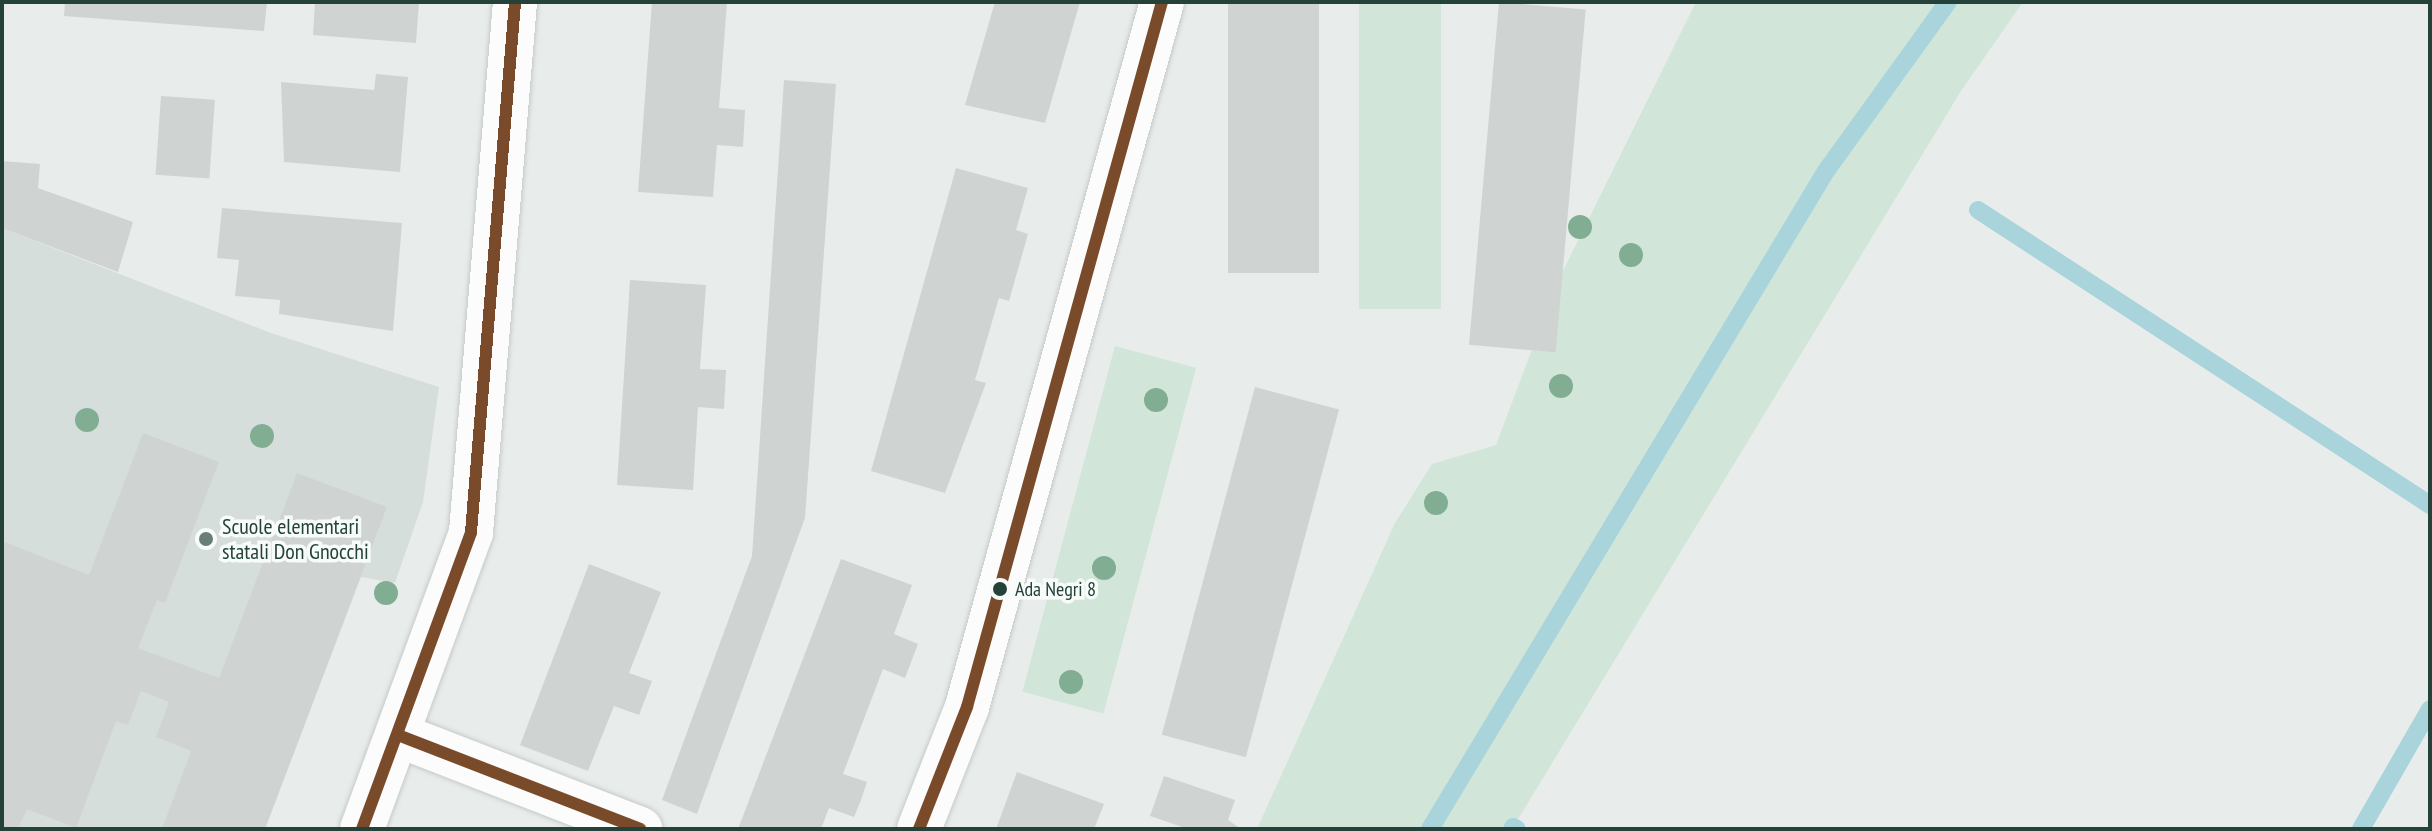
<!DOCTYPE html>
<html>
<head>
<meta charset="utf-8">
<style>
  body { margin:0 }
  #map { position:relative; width:2432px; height:831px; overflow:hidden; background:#e8edeb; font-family:"PT Sans Narrow",sans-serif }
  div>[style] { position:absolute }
  .built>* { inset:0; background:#d6dedb }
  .green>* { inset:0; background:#d1e6d8; transform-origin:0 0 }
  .stream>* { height:18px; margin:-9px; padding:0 9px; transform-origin:9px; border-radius:9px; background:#a9d4db }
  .building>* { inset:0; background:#cfd4d2; transform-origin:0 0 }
  .roads { filter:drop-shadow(0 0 2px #c5cac8) drop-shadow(0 0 2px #c5cac8) }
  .minor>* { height:44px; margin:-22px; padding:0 22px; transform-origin:22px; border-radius:22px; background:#fcfcfc }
  .bus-1>* { height:12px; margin:-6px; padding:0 6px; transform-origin:6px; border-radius:6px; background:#7a4b2a }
  .trees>* { width:24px; height:24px; margin:-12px; border-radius:50%; background:#81ae93 }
  .dots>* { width:22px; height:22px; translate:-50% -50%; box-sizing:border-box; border:4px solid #f7fbf9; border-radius:50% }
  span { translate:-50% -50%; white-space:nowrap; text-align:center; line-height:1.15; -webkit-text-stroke:7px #f7fbf9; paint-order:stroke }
  .bus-label { font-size:20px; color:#24423a }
  .left { translate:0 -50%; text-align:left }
  .poi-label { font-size:22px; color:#24423a }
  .frame { position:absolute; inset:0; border:4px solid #24423a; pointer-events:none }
</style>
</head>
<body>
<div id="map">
  <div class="built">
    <i style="clip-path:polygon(2px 228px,271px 333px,439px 387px,423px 502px,395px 583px,361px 577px,265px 829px,2px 829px)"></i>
  </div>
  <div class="green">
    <i style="left:1359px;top:2px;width:82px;height:307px"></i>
    <i style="clip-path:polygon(1696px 2px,2023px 2px,1961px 91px,1512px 829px,1257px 829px,1395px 523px,1432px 464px,1496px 445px,1557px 283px)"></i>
    <i style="left:1115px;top:346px;width:84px;height:358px;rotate:15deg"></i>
  </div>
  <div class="stream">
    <i style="left:1978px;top:210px;width:540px;rotate:33.13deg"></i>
    <i style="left:1513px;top:827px;width:4px;rotate:27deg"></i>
    <i style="left:1430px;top:829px;width:768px;rotate:-58.96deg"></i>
    <i style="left:1826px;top:171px;width:208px;rotate:-54.2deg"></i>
    <i style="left:2361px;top:829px;width:138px;rotate:-60.1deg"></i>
  </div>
  <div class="building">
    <i style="clip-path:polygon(65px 2px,267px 2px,264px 31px,64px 16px)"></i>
    <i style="clip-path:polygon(315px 2px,419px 2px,416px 43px,313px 35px)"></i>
    <i style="clip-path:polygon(652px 2px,727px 2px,719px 108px,745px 110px,743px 147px,717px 145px,713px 197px,638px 192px)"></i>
    <i style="clip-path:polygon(995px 2px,1080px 2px,1045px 123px,965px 105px)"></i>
    <i style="left:1228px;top:2px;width:91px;height:271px"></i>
    <i style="left:1499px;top:2px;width:87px;height:344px;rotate:5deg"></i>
    <i style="clip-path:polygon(376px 74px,408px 77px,400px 172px,284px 162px,281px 82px,374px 90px)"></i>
    <i style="clip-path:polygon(784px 80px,836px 84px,805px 518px,697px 814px,662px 800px,752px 556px)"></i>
    <i style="left:161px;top:96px;width:54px;height:79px;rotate:4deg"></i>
    <i style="clip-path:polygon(2px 161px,40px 164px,38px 188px,133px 222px,118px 272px,2px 228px)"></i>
    <i style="clip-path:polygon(956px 168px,1028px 188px,1016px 230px,1028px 234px,1009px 301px,999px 298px,975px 380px,986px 383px,945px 493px,871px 471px)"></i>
    <i style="clip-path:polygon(222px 208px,402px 223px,393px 331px,279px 314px,280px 300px,235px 296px,239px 260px,217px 258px)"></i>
    <i style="clip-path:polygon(630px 280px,706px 285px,700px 369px,726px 370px,724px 409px,698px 407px,693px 490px,617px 485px)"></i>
    <i style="left:1255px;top:387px;width:87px;height:360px;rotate:15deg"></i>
    <i style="clip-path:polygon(143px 433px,219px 462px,165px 603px,157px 600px,138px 648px,219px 678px,297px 473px,387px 507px,265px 829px,162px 829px,191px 751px,156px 737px,169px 702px,141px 691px,128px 725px,116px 721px,76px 828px,27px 809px,18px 829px,2px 829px,2px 541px,89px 575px)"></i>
    <i style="clip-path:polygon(841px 559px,912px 585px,894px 634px,918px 644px,905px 678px,883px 669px,843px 774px,867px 782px,861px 800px,854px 817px,829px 808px,821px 829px,738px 829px)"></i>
    <i style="clip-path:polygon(589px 564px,661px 592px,629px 673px,652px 681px,639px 715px,614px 706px,588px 771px,520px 745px)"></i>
    <i style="clip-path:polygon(1017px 772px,1104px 804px,1094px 829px,996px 829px)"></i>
    <i style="clip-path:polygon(1164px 776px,1235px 800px,1228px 820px,1241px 829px,1188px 829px,1150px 816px)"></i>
  </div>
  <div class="roads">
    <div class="minor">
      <i style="left:398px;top:735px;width:260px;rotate:21.2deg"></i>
      <i style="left:362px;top:829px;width:316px;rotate:-69.8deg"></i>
      <i style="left:471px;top:532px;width:532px;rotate:-85.25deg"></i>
      <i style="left:919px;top:829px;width:131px;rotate:-68.5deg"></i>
      <i style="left:967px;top:707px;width:731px;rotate:-74.54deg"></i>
    </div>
  </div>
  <div class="bus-1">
    <i style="left:398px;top:735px;width:260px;rotate:21.2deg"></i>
    <i style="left:362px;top:829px;width:316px;rotate:-69.8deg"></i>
    <i style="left:471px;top:532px;width:532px;rotate:-85.25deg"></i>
    <i style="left:919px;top:829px;width:131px;rotate:-68.5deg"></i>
    <i style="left:967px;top:707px;width:731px;rotate:-74.54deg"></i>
  </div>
  <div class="trees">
    <i style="left:1580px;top:227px"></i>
    <i style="left:1631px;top:255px"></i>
    <i style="left:1561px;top:386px"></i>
    <i style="left:1156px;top:400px"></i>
    <i style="left:87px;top:420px"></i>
    <i style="left:262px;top:436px"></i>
    <i style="left:1436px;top:503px"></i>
    <i style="left:1104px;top:568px"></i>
    <i style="left:386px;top:593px"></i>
    <i style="left:1071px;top:682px"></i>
  </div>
  <div class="dots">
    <i style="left:206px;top:539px;background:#697e78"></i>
    <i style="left:1000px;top:589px;background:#24423a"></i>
  </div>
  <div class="bus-label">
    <span class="left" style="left:1015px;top:589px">Ada Negri 8</span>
  </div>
  <div class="poi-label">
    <span class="left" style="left:222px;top:539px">Scuole elementari<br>statali Don Gnocchi</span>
  </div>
  <div class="frame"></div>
</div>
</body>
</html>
